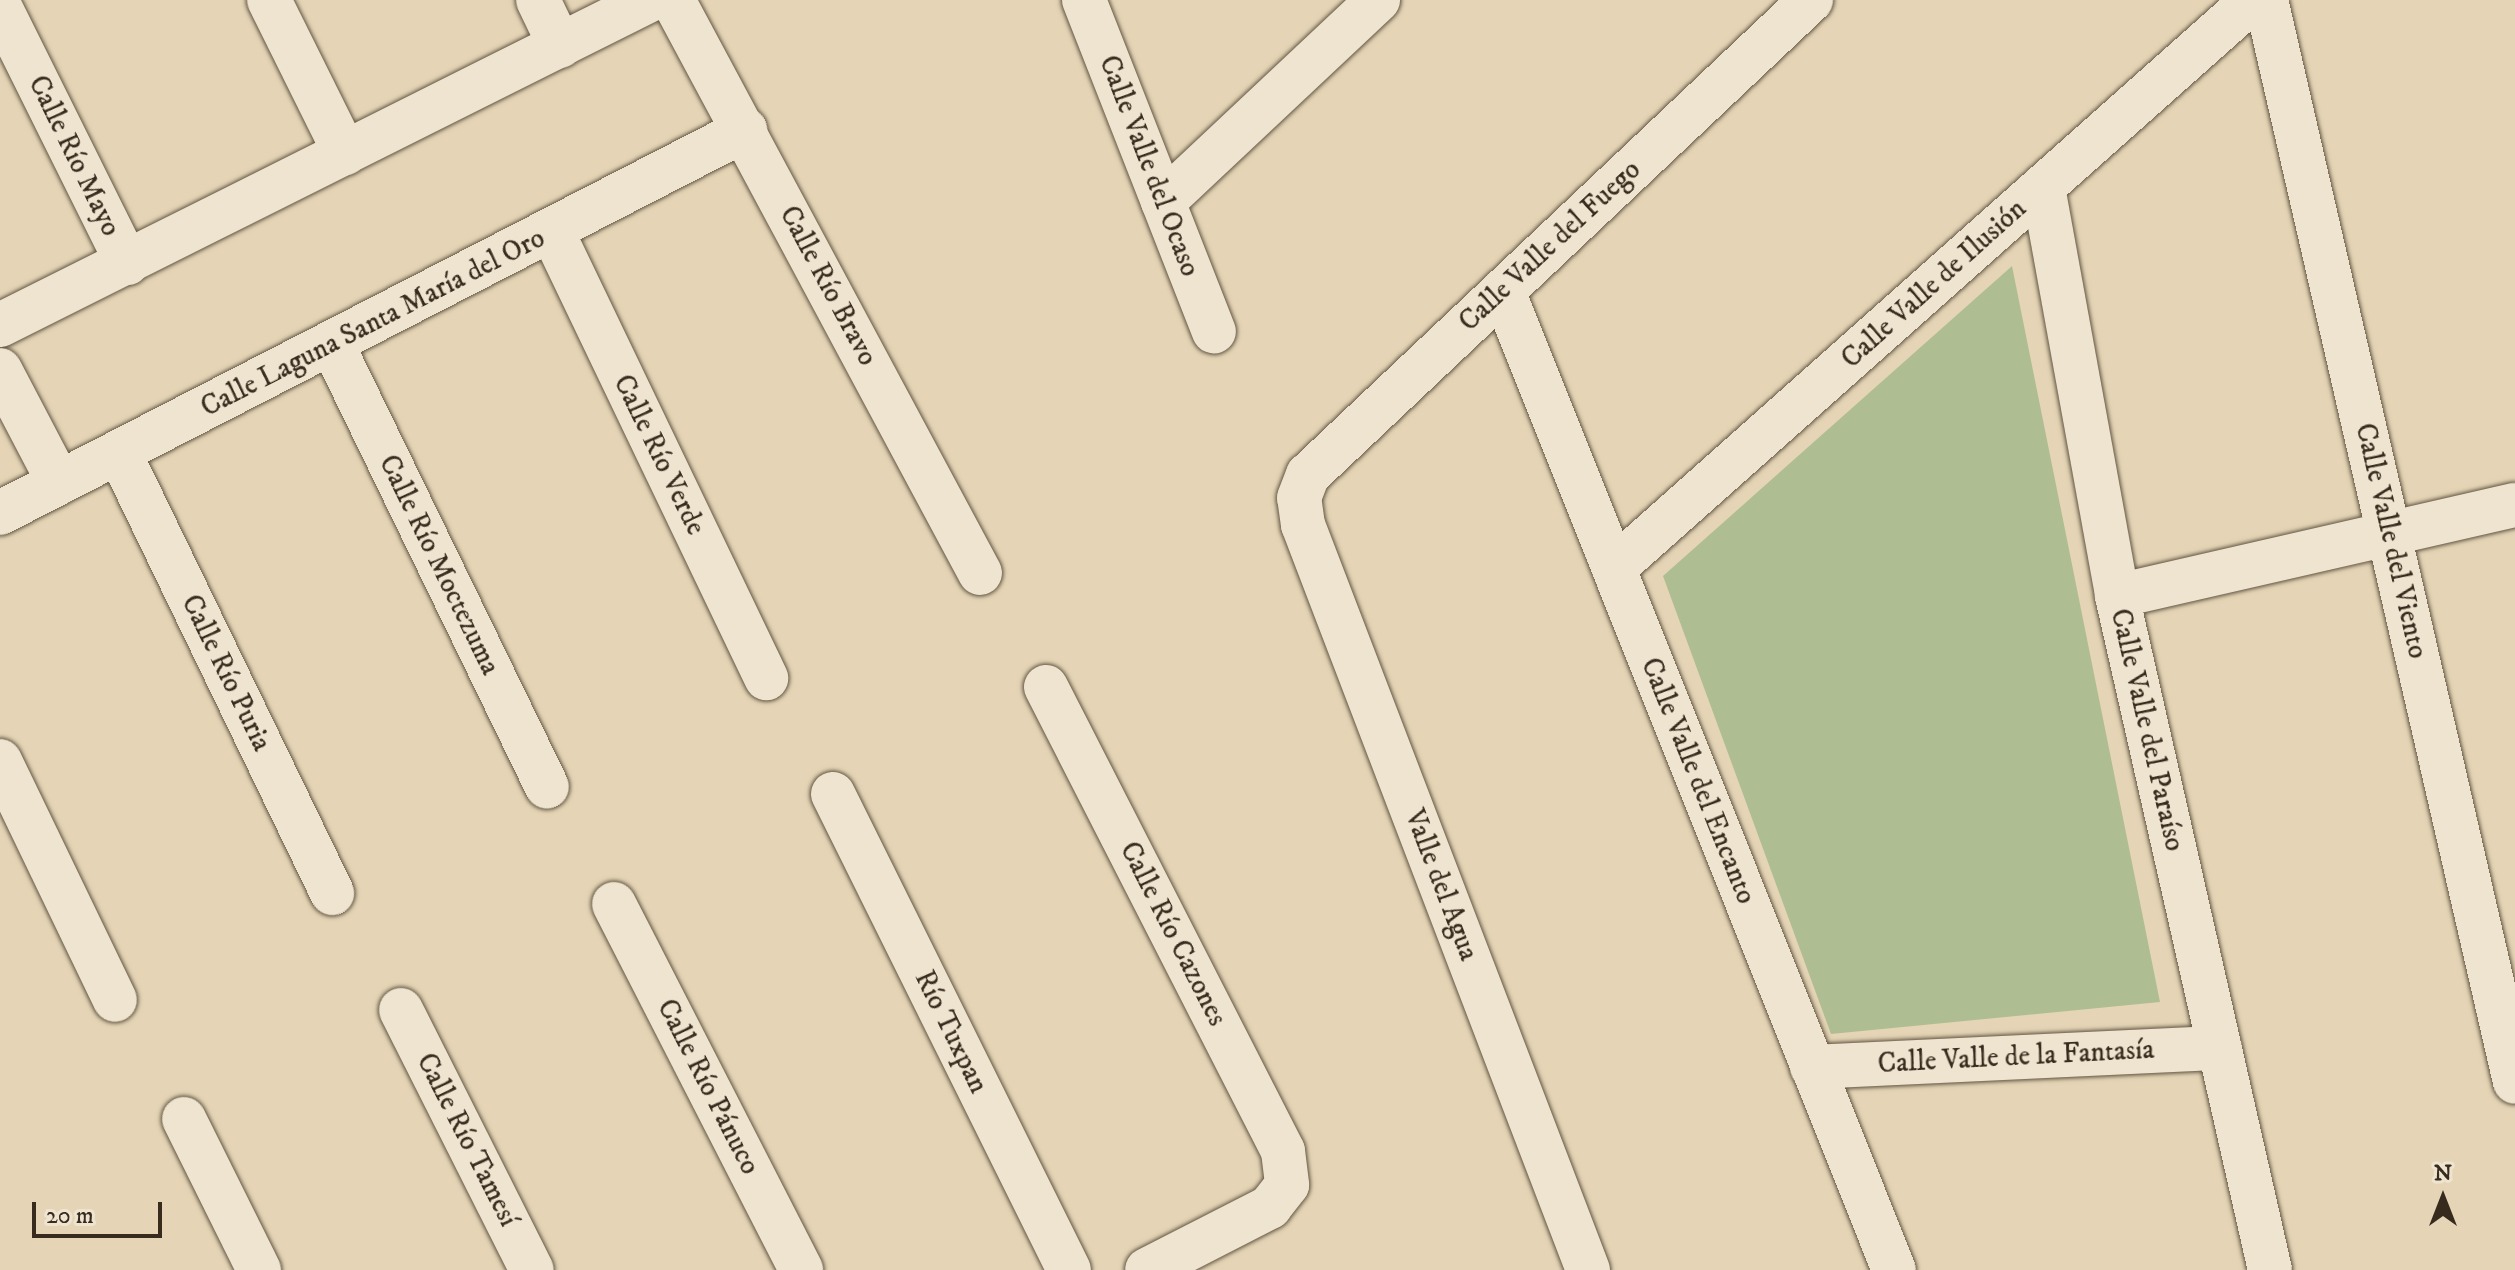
<!DOCTYPE html>
<html>
<head>
<meta charset="utf-8">
<style>
  body { margin:0 }
  #map { position:relative; width:2515px; height:1270px; overflow:hidden; background:#e5d5b6; font-family:"IM FELL DW Pica",serif }
  div>[style] { position:absolute }
  .green>* { inset:0; background:#afbe92 }
  .roads { filter:drop-shadow(0 0 2px #625643) drop-shadow(0 0 2px #625643) }
  .minor>* { height:44px; margin:-22px; padding:0 22px; transform-origin:22px; border-radius:22px; background:#eee4d0 }
  span { translate:-50% -50%; white-space:nowrap; text-align:center; line-height:1.15; -webkit-text-stroke:6px #eee4d0; paint-order:stroke }
  .street-label { font-size:28px; color:#372b1d }
  .north { position:absolute; left:2403px; top:1158px; width:80px; height:80px; -webkit-text-stroke:6px #eee4d0; paint-order:stroke; rotate:0deg; font-size:22px; font-weight:700; line-height:32px; text-align:center; color:#372b1d }
  .north::after { content:''; display:block; margin:auto; width:28px; height:36px; background:#372b1d; clip-path:polygon(50% 0,100% 100%,50% 72%,0 100%) }
  .scale { position:absolute; left:32px; top:1202px; width:130px; height:36px; box-sizing:border-box; border:4px solid #372b1d; border-top:0; padding-left:10px; font-size:24px; line-height:28px; white-space:nowrap; color:#372b1d; -webkit-text-stroke:6px #eee4d0; paint-order:stroke }
</style>
</head>
<body>
<div id="map">
  <div class="green">
    <i style="clip-path:polygon(2012px 266px,2160px 1002px,1831px 1034px,1663px 576px)"></i>
  </div>
  <div class="roads">
    <div class="minor">
      <i style="left:269px;top:0;width:171px;rotate:63.6deg"></i>
      <i style="left:538px;top:0;width:51px;rotate:64.4deg"></i>
      <i style="left:673px;top:0;width:650px;rotate:61.82deg"></i>
      <i style="left:1084px;top:0;width:356px;rotate:68.6deg"></i>
      <i style="left:2266px;top:0;width:1110px;rotate:77.04deg"></i>
      <i style="left:0;top:7px;width:286px;rotate:63.6deg"></i>
      <i style="left:2043px;top:187px;width:416px;rotate:79.7deg"></i>
      <i style="left:2117px;top:596px;width:691px;rotate:77.21deg"></i>
      <i style="left:1163px;top:202px;width:295px;rotate:-43.2deg"></i>
      <i style="left:552px;top:231px;width:496px;rotate:64.4deg"></i>
      <i style="left:1503px;top:291px;width:1054px;rotate:68.23deg"></i>
      <i style="left:0;top:325px;width:727px;rotate:-26.57deg"></i>
      <i style="left:332px;top:344px;width:492px;rotate:64.1deg"></i>
      <i style="left:0;top:370px;width:127px;rotate:62.4deg"></i>
      <i style="left:119px;top:452px;width:490px;rotate:64.2deg"></i>
      <i style="left:0;top:513px;width:838px;rotate:-27.21deg"></i>
      <i style="left:1614px;top:568px;width:855px;rotate:-41.63deg"></i>
      <i style="left:2117px;top:596px;width:408px;rotate:-12.9deg"></i>
      <i style="left:1046px;top:687px;width:521px;rotate:62.94deg"></i>
      <i style="left:1283px;top:1151px;width:34px;rotate:83deg"></i>
      <i style="left:1287px;top:1185px;width:28px;rotate:128deg"></i>
      <i style="left:1270px;top:1207px;width:138px;rotate:152.9deg"></i>
      <i style="left:0;top:761px;width:265px;rotate:64.3deg"></i>
      <i style="left:833px;top:794px;width:531px;rotate:63.63deg"></i>
      <i style="left:614px;top:904px;width:411px;rotate:62.9deg"></i>
      <i style="left:401px;top:1010px;width:291px;rotate:63.3deg"></i>
      <i style="left:1812px;top:1067px;width:408px;rotate:-2.7deg"></i>
      <i style="left:184px;top:1119px;width:169px;rotate:63.6deg"></i>
      <i style="left:1588px;top:1270px;width:798px;rotate:-110.93deg"></i>
      <i style="left:1303px;top:525px;width:27px;rotate:-98deg"></i>
      <i style="left:1299px;top:498px;width:25px;rotate:-69deg"></i>
      <i style="left:1308px;top:475px;width:692px;rotate:-43.36deg"></i>
    </div>
  </div>
  <div class="street-label">
    <span style="left:74px;top:156px;rotate:64deg">Calle Río Mayo</span>
    <span style="left:1149px;top:166px;rotate:69deg">Calle Valle del Ocaso</span>
    <span style="left:1550px;top:246px;rotate:-43deg">Calle Valle del Fuego</span>
    <span style="left:1934px;top:284px;rotate:-42deg">Calle Valle de Ilusión</span>
    <span style="left:828px;top:286px;rotate:62deg">Calle Río Bravo</span>
    <span style="left:373px;top:323px;rotate:-27deg">Calle Laguna Santa María del Oro</span>
    <span style="left:659px;top:455px;rotate:64deg">Calle Río Verde</span>
    <span style="left:2391px;top:541px;rotate:77deg">Calle Valle del Viento</span>
    <span style="left:439px;top:565px;rotate:64deg">Calle Río Moctezuma</span>
    <span style="left:226px;top:673px;rotate:64deg">Calle Río Puria</span>
    <span style="left:2147px;top:730px;rotate:77deg">Calle Valle del Paraíso</span>
    <span style="left:1698px;top:781px;rotate:68deg">Calle Valle del Encanto</span>
    <span style="left:1441px;top:885px;rotate:69deg">Valle del Agua</span>
    <span style="left:1173px;top:934px;rotate:63deg">Calle Río Cazones</span>
    <span style="left:951px;top:1032px;rotate:64deg">Río Tuxpan</span>
    <span style="left:2016px;top:1057px;rotate:-3deg">Calle Valle de la Fantasía</span>
    <span style="left:708px;top:1087px;rotate:63deg">Calle Río Pánuco</span>
    <span style="left:467px;top:1140px;rotate:63deg">Calle Río Tamesí</span>
  </div>
  <div class="north">N</div>
  <div class="scale">20 m</div>
</div>
</body>
</html>
